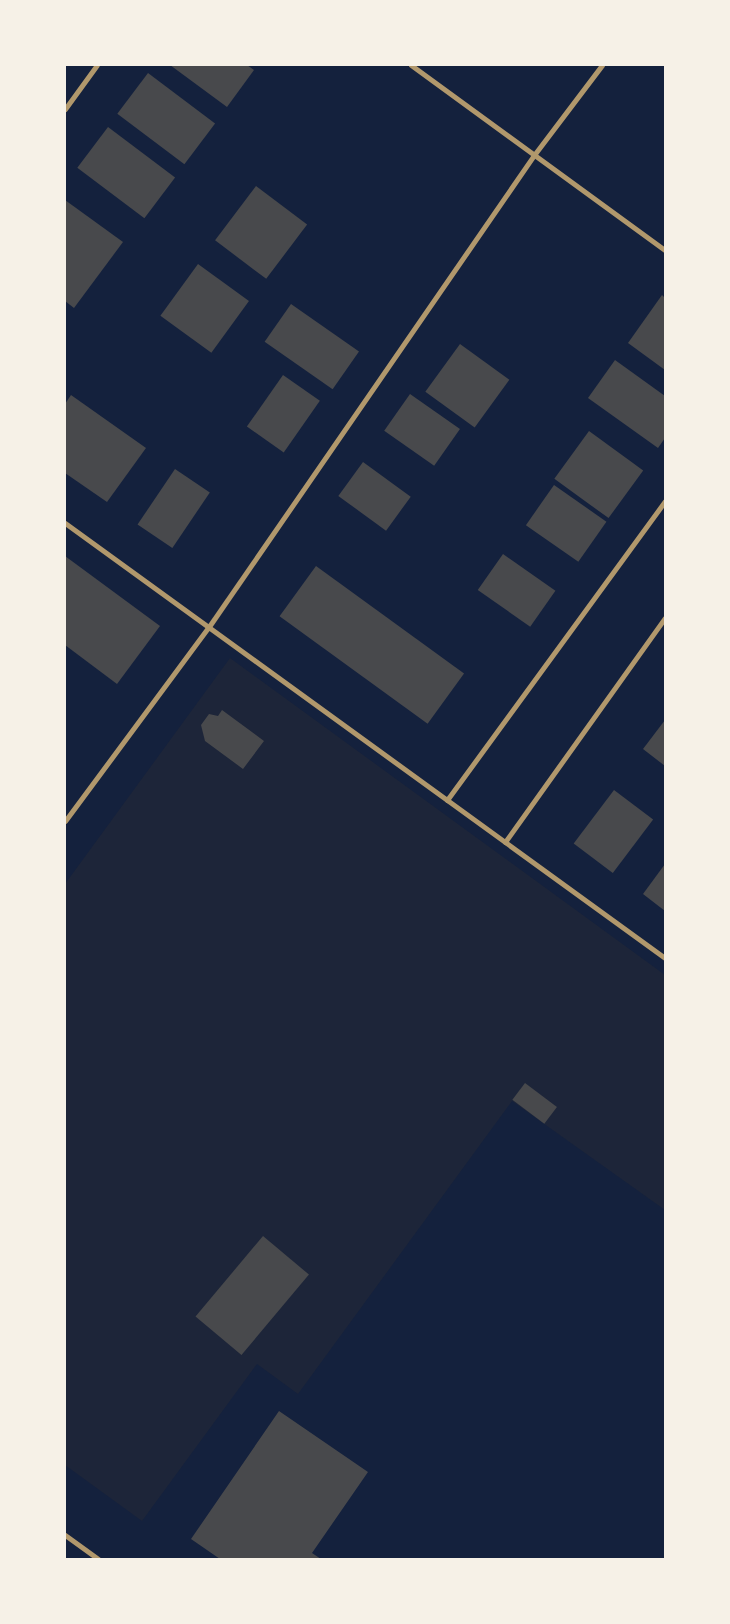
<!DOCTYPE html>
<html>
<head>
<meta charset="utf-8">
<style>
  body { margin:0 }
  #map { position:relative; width:730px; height:1624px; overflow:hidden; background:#14213d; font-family:Poppins,sans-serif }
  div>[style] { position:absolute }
  .green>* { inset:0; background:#1d2539 }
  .building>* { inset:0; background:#48494c; transform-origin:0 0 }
  .minor>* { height:5px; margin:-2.5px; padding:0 2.5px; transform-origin:2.5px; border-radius:2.5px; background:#b1986c }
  span { translate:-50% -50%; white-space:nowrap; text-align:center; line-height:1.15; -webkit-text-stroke:5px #f6f1e7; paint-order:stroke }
  .frame { position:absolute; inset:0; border:66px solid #f6f1e7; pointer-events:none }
</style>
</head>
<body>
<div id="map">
  <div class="green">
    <i style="clip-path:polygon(230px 658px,665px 975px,665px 1210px,512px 1101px,298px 1394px,257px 1364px,142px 1521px,65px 1465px,65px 884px)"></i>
  </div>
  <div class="building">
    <i style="clip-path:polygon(170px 65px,247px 65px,254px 70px,227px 107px)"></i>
    <i style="left:148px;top:73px;width:84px;height:51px;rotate:37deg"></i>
    <i style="left:108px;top:127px;width:84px;height:51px;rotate:37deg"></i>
    <i style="left:256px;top:186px;width:64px;height:68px;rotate:37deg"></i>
    <i style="clip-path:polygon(65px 200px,123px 242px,74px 308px,65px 301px)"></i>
    <i style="left:198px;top:264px;width:63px;height:64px;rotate:36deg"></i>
    <i style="clip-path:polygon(662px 295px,665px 298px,665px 370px,628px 343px)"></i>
    <i style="left:291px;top:304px;width:83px;height:46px;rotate:35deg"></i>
    <i style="left:460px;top:344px;width:61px;height:59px;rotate:36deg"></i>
    <i style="clip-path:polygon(615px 360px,665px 396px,665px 438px,658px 448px,588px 398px)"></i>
    <i style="left:283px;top:375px;width:45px;height:63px;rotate:35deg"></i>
    <i style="left:410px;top:394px;width:61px;height:45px;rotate:35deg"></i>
    <i style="clip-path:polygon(71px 395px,146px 448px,107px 502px,65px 473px,65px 404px)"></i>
    <i style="left:589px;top:431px;width:67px;height:59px;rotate:36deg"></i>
    <i style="left:363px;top:462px;width:59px;height:42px;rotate:36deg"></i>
    <i style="left:175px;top:469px;width:42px;height:67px;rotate:34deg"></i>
    <i style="left:554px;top:485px;width:64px;height:49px;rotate:35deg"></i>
    <i style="left:503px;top:554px;width:64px;height:44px;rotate:35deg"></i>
    <i style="clip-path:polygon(65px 556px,160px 626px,117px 684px,65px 645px)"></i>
    <i style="left:316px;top:566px;width:183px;height:62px;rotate:36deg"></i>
    <i style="clip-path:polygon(222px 710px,264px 741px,243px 769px,205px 741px,201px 725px,209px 714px,218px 716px)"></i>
    <i style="clip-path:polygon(665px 720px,665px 766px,643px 749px)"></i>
    <i style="left:614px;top:790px;width:49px;height:67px;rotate:37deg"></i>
    <i style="clip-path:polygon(665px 864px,665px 911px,643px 894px)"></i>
    <i style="left:525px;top:1083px;width:40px;height:21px;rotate:37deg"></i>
    <i style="left:263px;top:1236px;width:60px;height:105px;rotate:40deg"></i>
    <i style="clip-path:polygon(279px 1411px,368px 1472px,312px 1553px,321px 1559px,220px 1559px,191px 1539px)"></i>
  </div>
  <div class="minor">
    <i style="left:411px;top:65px;width:314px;rotate:36.1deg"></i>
    <i style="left:65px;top:109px;width:54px;rotate:-54deg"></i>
    <i style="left:65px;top:523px;width:741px;rotate:35.94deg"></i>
    <i style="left:447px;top:800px;width:370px;rotate:-53.9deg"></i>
    <i style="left:65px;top:821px;width:240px;rotate:-53.5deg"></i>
    <i style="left:208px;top:628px;width:574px;rotate:-55.42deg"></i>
    <i style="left:534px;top:155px;width:113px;rotate:-52.9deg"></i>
    <i style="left:505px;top:842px;width:275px;rotate:-54.5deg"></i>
    <i style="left:65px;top:1535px;width:41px;rotate:36deg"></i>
  </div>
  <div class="frame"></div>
</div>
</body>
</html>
